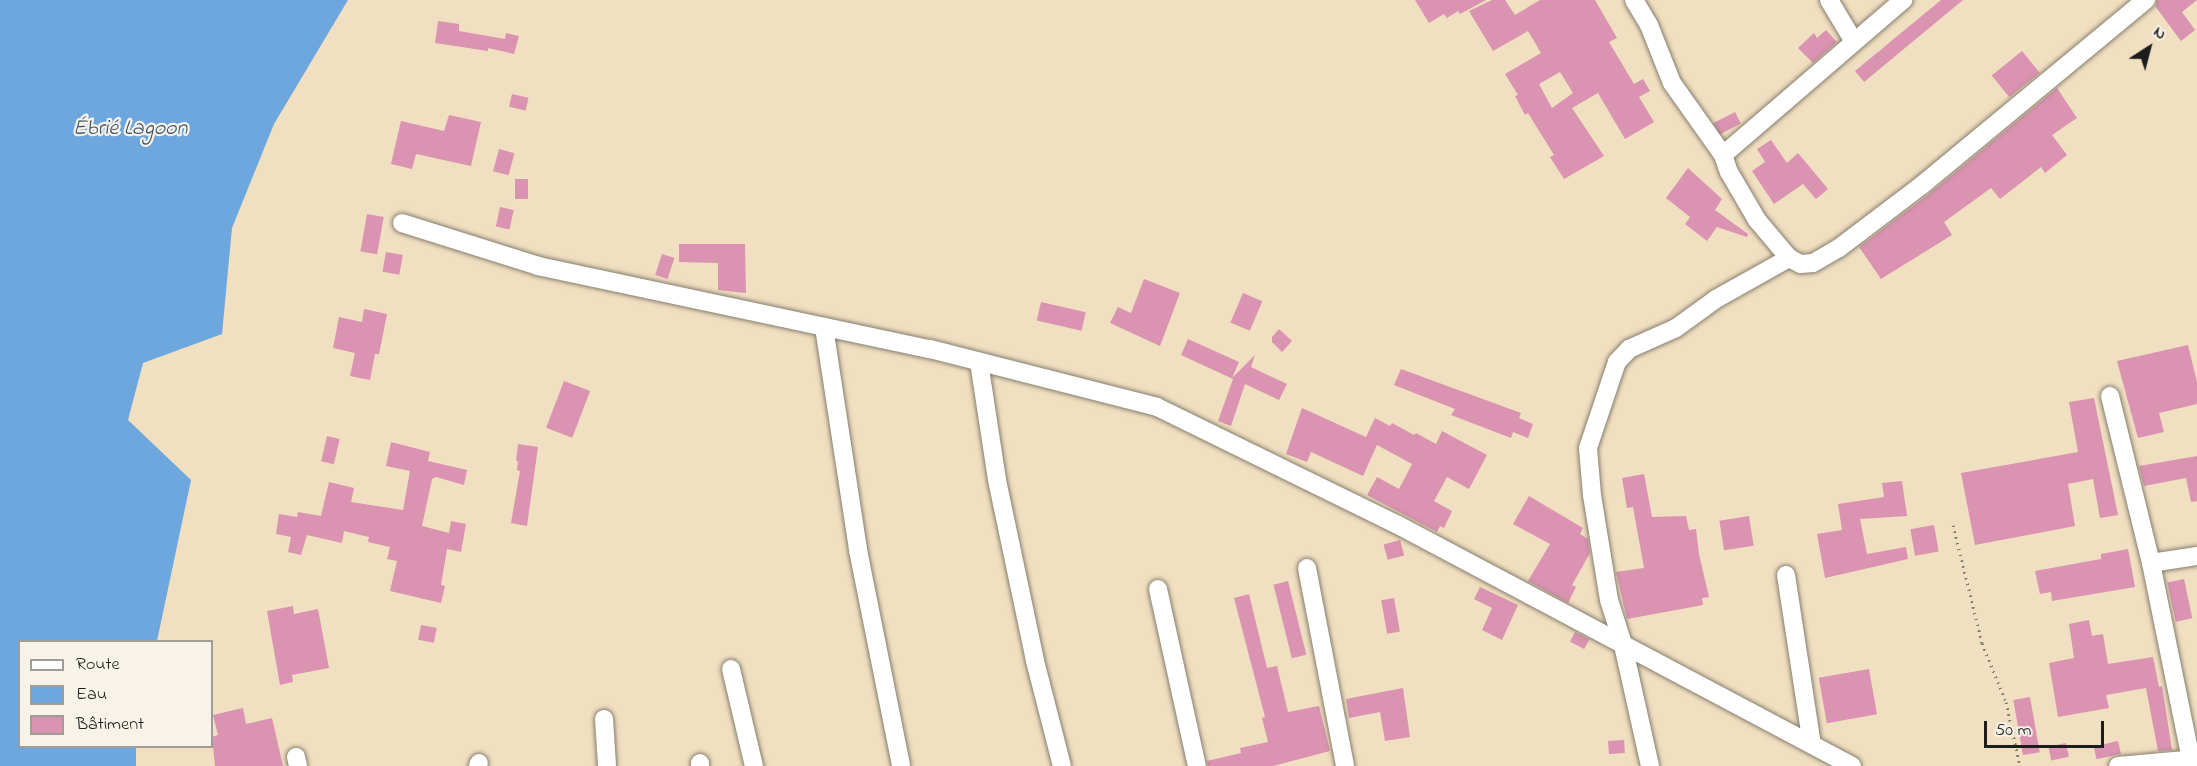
<!DOCTYPE html>
<html>
<head>
<meta charset="utf-8">
<style>
  body { margin:0 }
  #map { position:relative; width:2197px; height:766px; overflow:hidden; background:#f0dfc0; font-family:"Indie Flower",sans-serif }
  div>[style] { position:absolute }
  .water>* { inset:0; background:#6da7dd }
  .building>* { inset:0; background:#da93b1; transform-origin:0 0 }
  .path>* { height:3px; margin-top:-1.5px; transform-origin:0; background:repeating-linear-gradient(90deg,#867e6e 0 1.5px,transparent 0 6px) }
  .roads { filter:drop-shadow(0 0 2px #867e6e) drop-shadow(0 0 2px #867e6e) }
  .minor>* { height:18px; margin:-9px; padding:0 9px; transform-origin:9px; border-radius:9px; background:#fff }
  span { translate:-50% -50%; white-space:nowrap; text-align:center; line-height:1.15; -webkit-text-stroke:4.5px #f7f3e8; paint-order:stroke }
  .water-label { font-size:22px; color:#3c5469; font-style:italic }
  .legend { position:absolute; left:18px; top:640px; width:195px; height:108px; box-sizing:border-box; background:#f7f3e8; border:2px solid #9f9d96; margin:0; padding:8px 10px; list-style:none; font-size:18px; color:#1c1c1c }
  .legend li { display:flex; align-items:center; gap:12px; height:30px }
  .legend b { width:30px; border:2px solid #9f9d96 }
  .north { position:absolute; left:2119px; top:18px; width:60px; height:60px; -webkit-text-stroke:4px #f7f3e8; paint-order:stroke; rotate:36deg; font-size:16px; font-weight:700; line-height:24px; text-align:center; color:#1c1c1c }
  .north::after { content:''; display:block; margin:auto; width:21px; height:27px; background:#1c1c1c; clip-path:polygon(50% 0,100% 100%,50% 72%,0 100%) }
  .scale { position:absolute; left:1984px; top:721px; width:120px; height:27px; box-sizing:border-box; border:3px solid #1c1c1c; border-top:0; padding-left:8px; font-size:18px; line-height:21px; white-space:nowrap; color:#1c1c1c; -webkit-text-stroke:4px #f7f3e8; paint-order:stroke }
</style>
</head>
<body>
<div id="map">
  <div class="water">
    <i style="clip-path:polygon(0 0,348px 0,274px 124px,232px 228px,222px 334px,143px 363px,128px 420px,191px 480px,157px 641px,20px 642px,20px 746px,136px 747px,136px 766px,0 766px)"></i>
  </div>
  <div class="building">
    <i style="clip-path:polygon(1415px 0,1486px 0,1460px 14px,1458px 11px,1447px 18px,1444px 14px,1429px 23px)"></i>
    <i style="clip-path:polygon(evenodd,1492px 0,1505px 0,1515px 15px,1540px 0,1595px 0,1617px 38px,1609px 42px,1634px 84px,1643px 79px,1650px 91px,1639px 97px,1654px 122px,1625px 139px,1598px 93px,1572px 108px,1604px 156px,1564px 179px,1550px 157px,1554px 155px,1528px 113px,1525px 115px,1515px 96px,1518px 95px,1505px 74px,1541px 53px,1528px 31px,1493px 51px,1469px 11px,1492px 0,1560px 72px,1573px 93px,1552px 108px,1539px 84px,1560px 72px)"></i>
    <i style="clip-path:polygon(1941px 0,1963px 0,1864px 82px,1855px 71px)"></i>
    <i style="clip-path:polygon(2157px 0,2197px 0,2182px 12px,2195px 30px,2181px 41px,2155px 6px)"></i>
    <i style="clip-path:polygon(438px 21px,459px 24px,459px 31px,505px 39px,506px 33px,519px 36px,514px 54px,488px 48px,488px 51px,435px 43px)"></i>
    <i style="clip-path:polygon(1826px 30px,1837px 42px,1813px 63px,1798px 48px,1814px 33px,1817px 38px)"></i>
    <i style="left:2022px;top:51px;width:28px;height:39px;rotate:51deg"></i>
    <i style="clip-path:polygon(2057px 88px,2077px 118px,2052px 135px,2067px 155px,2045px 173px,2041px 167px,2000px 199px,1991px 188px,1944px 222px,1952px 235px,1881px 279px,1859px 247px,1929px 194px)"></i>
    <i style="left:512px;top:94px;width:17px;height:13px;rotate:13deg"></i>
    <i style="left:1735px;top:112px;width:13px;height:24px;rotate:63deg"></i>
    <i style="clip-path:polygon(449px 115px,481px 122px,471px 166px,416px 154px,412px 169px,391px 164px,401px 121px,444px 131px)"></i>
    <i style="clip-path:polygon(1771px 140px,1787px 163px,1798px 153px,1828px 189px,1816px 199px,1803px 184px,1774px 204px,1752px 171px,1765px 162px,1757px 149px)"></i>
    <i style="left:499px;top:149px;width:16px;height:23px;rotate:15deg"></i>
    <i style="clip-path:polygon(1688px 168px,1722px 199px,1715px 210px,1748px 234px,1747px 237px,1717px 227px,1707px 241px,1685px 224px,1690px 217px,1666px 198px)"></i>
    <i style="left:515px;top:179px;width:13px;height:20px"></i>
    <i style="left:500px;top:207px;width:14px;height:20px;rotate:12deg"></i>
    <i style="left:367px;top:214px;width:17px;height:38px;rotate:10deg"></i>
    <i style="clip-path:polygon(679px 244px,745px 244px,746px 293px,718px 290px,718px 263px,679px 262px)"></i>
    <i style="left:386px;top:252px;width:17px;height:20px;rotate:10deg"></i>
    <i style="left:662px;top:254px;width:13px;height:22px;rotate:18deg"></i>
    <i style="clip-path:polygon(1144px 279px,1180px 293px,1160px 346px,1110px 323px,1118px 307px,1131px 313px)"></i>
    <i style="left:1243px;top:293px;width:21px;height:32px;rotate:23deg"></i>
    <i style="left:1041px;top:302px;width:46px;height:19px;rotate:13deg"></i>
    <i style="clip-path:polygon(364px 309px,387px 314px,379px 354px,375px 354px,370px 380px,350px 376px,355px 353px,333px 348px,339px 317px,362px 322px)"></i>
    <i style="clip-path:polygon(1279px 329px,1292px 341px,1282px 352px,1272px 342px,1272px 337px)"></i>
    <i style="clip-path:polygon(1188px 339px,1239px 362px,1232px 378px,1255px 355px,1251px 367px,1287px 384px,1279px 400px,1245px 384px,1231px 426px,1218px 421px,1233px 379px,1181px 355px)"></i>
    <i style="clip-path:polygon(2188px 345px,2197px 382px,2197px 404px,2159px 413px,2164px 432px,2138px 438px,2117px 361px)"></i>
    <i style="clip-path:polygon(1401px 369px,1521px 413px,1519px 418px,1533px 424px,1528px 438px,1513px 432px,1511px 438px,1451px 415px,1455px 409px,1394px 385px)"></i>
    <i style="left:564px;top:381px;width:28px;height:50px;rotate:21deg"></i>
    <i style="clip-path:polygon(2094px 398px,2118px 515px,2100px 518px,2093px 479px,2068px 484px,2075px 526px,1975px 545px,1961px 473px,2078px 452px,2069px 402px)"></i>
    <i style="clip-path:polygon(1302px 408px,1366px 437px,1375px 418px,1390px 426px,1392px 423px,1414px 435px,1416px 433px,1436px 444px,1442px 431px,1487px 455px,1469px 489px,1447px 477px,1434px 501px,1452px 511px,1444px 528px,1440px 526px,1437px 532px,1367px 495px,1377px 477px,1399px 489px,1412px 464px,1377px 445px,1363px 476px,1311px 452px,1307px 462px,1286px 454px)"></i>
    <i style="left:327px;top:436px;width:13px;height:26px;rotate:13deg"></i>
    <i style="clip-path:polygon(391px 442px,430px 452px,428px 461px,467px 470px,464px 485px,436px 477px,432px 479px,422px 526px,449px 533px,451px 521px,466px 524px,461px 552px,447px 549px,441px 585px,445px 586px,441px 603px,390px 591px,397px 561px,387px 559px,390px 547px,368px 542px,369px 537px,344px 531px,342px 543px,307px 535px,301px 555px,288px 552px,291px 537px,276px 534px,279px 514px,297px 517px,298px 512px,321px 516px,329px 482px,354px 488px,351px 502px,403px 510px,410px 471px,386px 466px)"></i>
    <i style="clip-path:polygon(518px 444px,538px 447px,527px 526px,511px 523px,520px 471px,517px 470px,518px 461px,516px 461px)"></i>
    <i style="clip-path:polygon(2197px 456px,2197px 501px,2191px 502px,2186px 478px,2144px 486px,2139px 466px)"></i>
    <i style="clip-path:polygon(1644px 474px,1652px 517px,1686px 516px,1689px 530px,1696px 529px,1699px 554px,1709px 597px,1702px 598px,1703px 605px,1627px 619px,1616px 572px,1644px 568px,1633px 507px,1627px 508px,1622px 478px)"></i>
    <i style="clip-path:polygon(1902px 481px,1907px 516px,1860px 519px,1867px 554px,1906px 547px,1908px 559px,1825px 578px,1817px 534px,1842px 530px,1838px 504px,1884px 497px,1882px 483px)"></i>
    <i style="clip-path:polygon(1529px 496px,1583px 528px,1580px 534px,1588px 539px,1590px 553px,1572px 585px,1576px 587px,1568px 603px,1528px 581px,1550px 544px,1513px 524px)"></i>
    <i style="left:1749px;top:516px;width:30px;height:30px;rotate:81deg"></i>
    <i style="left:1934px;top:525px;width:27px;height:24px;rotate:80deg"></i>
    <i style="left:1400px;top:540px;width:16px;height:17px;rotate:75deg"></i>
    <i style="clip-path:polygon(2128px 549px,2135px 587px,2052px 601px,2051px 592px,2040px 594px,2035px 571px,2101px 559px,2101px 554px)"></i>
    <i style="left:2184px;top:579px;width:40px;height:17px;rotate:78deg"></i>
    <i style="left:1288px;top:581px;width:76px;height:15px;rotate:76deg"></i>
    <i style="clip-path:polygon(1480px 587px,1518px 605px,1502px 640px,1482px 630px,1492px 608px,1474px 599px)"></i>
    <i style="clip-path:polygon(1249px 594px,1267px 668px,1277px 666px,1288px 712px,1319px 706px,1330px 751px,1273px 766px,1208px 766px,1207px 761px,1241px 753px,1240px 748px,1268px 742px,1262px 718px,1265px 717px,1234px 598px)"></i>
    <i style="left:1394px;top:598px;width:34px;height:13px;rotate:80deg"></i>
    <i style="clip-path:polygon(293px 606px,294px 614px,318px 609px,329px 668px,292px 675px,293px 682px,280px 685px,267px 611px)"></i>
    <i style="clip-path:polygon(2089px 620px,2092px 636px,2103px 634px,2108px 664px,2153px 657px,2159px 687px,2162px 686px,2172px 750px,2158px 751px,2146px 688px,2106px 695px,2109px 708px,2058px 717px,2049px 663px,2074px 658px,2069px 624px)"></i>
    <i style="left:421px;top:625px;width:16px;height:15px;rotate:11deg"></i>
    <i style="left:1575px;top:632px;width:16px;height:11px;rotate:27deg"></i>
    <i style="left:1869px;top:669px;width:46px;height:51px;rotate:80deg"></i>
    <i style="clip-path:polygon(1403px 688px,1410px 737px,1385px 741px,1380px 712px,1349px 718px,1346px 699px)"></i>
    <i style="left:2030px;top:697px;width:56px;height:17px;rotate:80deg"></i>
    <i style="clip-path:polygon(243px 708px,246px 724px,272px 718px,283px 766px,215px 766px,212px 737px,218px 735px,213px 715px)"></i>
    <i style="left:1624px;top:740px;width:13px;height:16px;rotate:86deg"></i>
    <i style="left:2118px;top:741px;width:13px;height:25px;rotate:77deg"></i>
    <i style="left:2066px;top:743px;width:14px;height:18px;rotate:78deg"></i>
  </div>
  <div class="path">
    <i style="left:1953px;top:525px;width:122px;rotate:76.2deg"></i>
    <i style="left:1982px;top:643px;width:64px;rotate:67.9deg"></i>
    <i style="left:2006px;top:702px;width:66px;rotate:77.7deg"></i>
  </div>
  <div class="roads">
    <div class="minor">
      <i style="left:1634px;top:0;width:29px;rotate:59deg"></i>
      <i style="left:1649px;top:25px;width:62px;rotate:68.4deg"></i>
      <i style="left:1672px;top:83px;width:88px;rotate:54.7deg"></i>
      <i style="left:1723px;top:155px;width:18px;rotate:71deg"></i>
      <i style="left:1729px;top:172px;width:56px;rotate:59.7deg"></i>
      <i style="left:1757px;top:220px;width:50px;rotate:49.9deg"></i>
      <i style="left:1789px;top:258px;width:13px;rotate:27deg"></i>
      <i style="left:1801px;top:264px;width:12px;rotate:-5deg"></i>
      <i style="left:1813px;top:263px;width:30px;rotate:-30deg"></i>
      <i style="left:1839px;top:248px;width:104px;rotate:-37.2deg"></i>
      <i style="left:1922px;top:185px;width:291px;rotate:-39.6deg"></i>
      <i style="left:1829px;top:0;width:47px;rotate:59deg"></i>
      <i style="left:1723px;top:155px;width:238px;rotate:-40.7deg"></i>
      <i style="left:402px;top:223px;width:143px;rotate:17.5deg"></i>
      <i style="left:538px;top:266px;width:401px;rotate:12deg"></i>
      <i style="left:930px;top:349px;width:234px;rotate:14.3deg"></i>
      <i style="left:1157px;top:407px;width:268px;rotate:26.1deg"></i>
      <i style="left:1398px;top:525px;width:514px;rotate:27.96deg"></i>
      <i style="left:824px;top:327px;width:226px;rotate:81.3deg"></i>
      <i style="left:858px;top:550px;width:220px;rotate:78.7deg"></i>
      <i style="left:979px;top:362px;width:119px;rotate:81.3deg"></i>
      <i style="left:997px;top:480px;width:185px;rotate:78.1deg"></i>
      <i style="left:1035px;top:661px;width:108px;rotate:75.6deg"></i>
      <i style="left:2110px;top:396px;width:172px;rotate:76.2deg"></i>
      <i style="left:2151px;top:563px;width:200px;rotate:78.5deg"></i>
      <i style="left:2151px;top:563px;width:47px;rotate:-8.7deg"></i>
      <i style="left:1307px;top:568px;width:202px;rotate:79.1deg"></i>
      <i style="left:1786px;top:575px;width:171px;rotate:81.3deg"></i>
      <i style="left:1158px;top:589px;width:181px;rotate:77.6deg"></i>
      <i style="left:731px;top:669px;width:100px;rotate:76.7deg"></i>
      <i style="left:604px;top:719px;width:47px;rotate:86.3deg"></i>
      <i style="left:296px;top:757px;width:9px;rotate:77deg"></i>
      <i style="left:700px;top:763px;width:3px;rotate:90deg"></i>
      <i style="left:478px;top:766px;width:3px;rotate:-72deg"></i>
      <i style="left:1650px;top:766px;width:128px;rotate:-102.6deg"></i>
      <i style="left:1622px;top:641px;width:43px;rotate:-107.6deg"></i>
      <i style="left:1609px;top:600px;width:106px;rotate:-99.2deg"></i>
      <i style="left:1592px;top:495px;width:47px;rotate:-94.9deg"></i>
      <i style="left:1588px;top:448px;width:91px;rotate:-71.4deg"></i>
      <i style="left:1617px;top:362px;width:18px;rotate:-47deg"></i>
      <i style="left:1629px;top:349px;width:51px;rotate:-24.1deg"></i>
      <i style="left:1676px;top:328px;width:49px;rotate:-35.9deg"></i>
      <i style="left:1716px;top:299px;width:84px;rotate:-29.3deg"></i>
      <i style="left:2118px;top:766px;width:79px;rotate:-5.1deg"></i>
    </div>
  </div>
  <div class="water-label">
    <span style="left:130px;top:130px">Ébrié Lagoon</span>
  </div>
  <ul class="legend">
  <li><b style="height:8px;background:#fff"></b>Route</li>
  <li><b style="height:16px;background:#6da7dd"></b>Eau</li>
  <li><b style="height:16px;background:#da93b1"></b>Bâtiment</li>
  </ul>
  <div class="north">N</div>
  <div class="scale">50 m</div>
</div>
</body>
</html>
